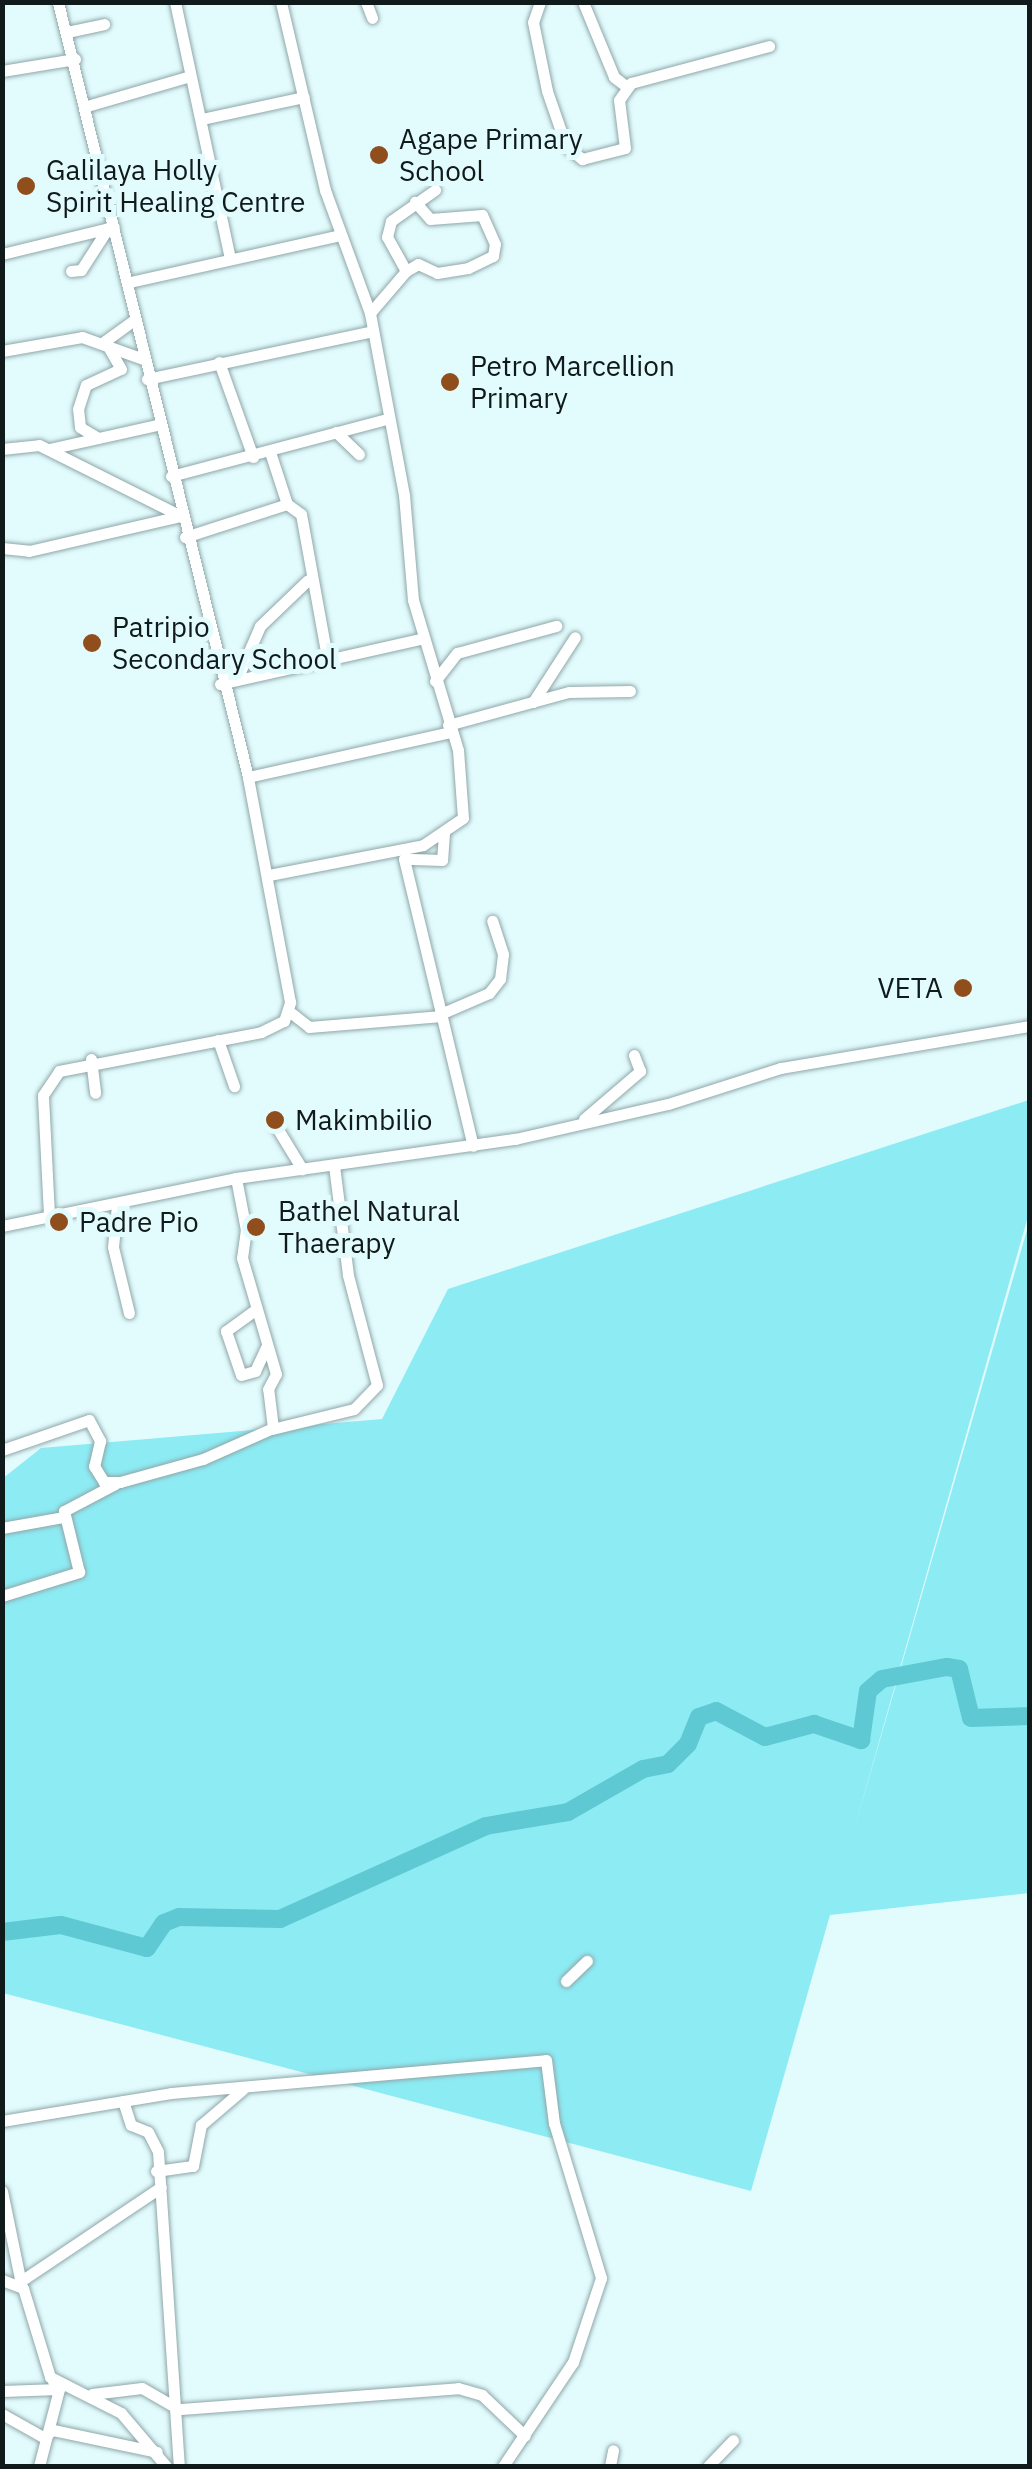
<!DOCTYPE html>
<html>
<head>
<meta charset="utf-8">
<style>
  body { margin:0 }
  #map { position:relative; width:1032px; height:2469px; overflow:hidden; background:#e2fbfd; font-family:"IBM Plex Sans",sans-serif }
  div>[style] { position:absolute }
  .green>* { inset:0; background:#8debf4 }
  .river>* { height:18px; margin:-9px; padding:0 9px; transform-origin:9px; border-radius:9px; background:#5ec9d3 }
  .roads { filter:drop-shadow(0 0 2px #8fa7a9) drop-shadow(0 0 2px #8fa7a9) }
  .minor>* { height:11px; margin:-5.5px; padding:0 5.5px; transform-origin:5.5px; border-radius:5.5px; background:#fff }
  .dots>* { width:28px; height:28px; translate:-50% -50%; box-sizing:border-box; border:5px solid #e2fbfd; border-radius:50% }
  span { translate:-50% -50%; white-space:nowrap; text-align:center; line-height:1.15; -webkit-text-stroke:10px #e2fbfd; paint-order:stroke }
  .poi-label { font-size:28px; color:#111a1b }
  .left { translate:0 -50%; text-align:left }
  .right { translate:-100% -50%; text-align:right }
  .frame { position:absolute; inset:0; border:5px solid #111a1b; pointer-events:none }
</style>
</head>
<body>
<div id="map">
  <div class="green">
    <i style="clip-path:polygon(1029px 1100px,1029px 1213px,852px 1837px,1029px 1223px,1029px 1893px,830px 1915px,751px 2191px,3px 1993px,2px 1479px,41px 1448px,382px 1419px,448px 1289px)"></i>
  </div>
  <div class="river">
    <i style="left:2px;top:1932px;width:59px;rotate:-6.8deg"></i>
    <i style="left:61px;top:1925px;width:89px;rotate:15deg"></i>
    <i style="left:147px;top:1948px;width:30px;rotate:-56deg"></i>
    <i style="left:164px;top:1923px;width:16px;rotate:-22deg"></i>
    <i style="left:179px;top:1917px;width:101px;rotate:1.1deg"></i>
    <i style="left:280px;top:1919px;width:226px;rotate:-24.3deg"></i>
    <i style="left:486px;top:1826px;width:83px;rotate:-9.7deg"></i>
    <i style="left:568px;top:1812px;width:86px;rotate:-29.8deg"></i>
    <i style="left:643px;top:1769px;width:25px;rotate:-11deg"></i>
    <i style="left:668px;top:1764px;width:28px;rotate:-45deg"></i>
    <i style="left:688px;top:1744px;width:29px;rotate:-68deg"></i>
    <i style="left:699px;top:1717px;width:18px;rotate:-19deg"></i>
    <i style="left:716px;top:1711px;width:55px;rotate:28deg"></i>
    <i style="left:765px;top:1737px;width:51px;rotate:-14.9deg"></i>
    <i style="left:814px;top:1724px;width:50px;rotate:18.8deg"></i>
    <i style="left:861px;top:1740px;width:49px;rotate:-81.9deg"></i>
    <i style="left:868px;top:1691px;width:18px;rotate:-41deg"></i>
    <i style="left:882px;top:1679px;width:66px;rotate:-10.5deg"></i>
    <i style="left:947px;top:1667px;width:12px;rotate:9deg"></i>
    <i style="left:959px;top:1669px;width:50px;rotate:76.2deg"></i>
    <i style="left:971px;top:1718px;width:59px;rotate:-1.9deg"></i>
  </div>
  <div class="roads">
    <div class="minor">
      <i style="left:175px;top:2px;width:262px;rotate:77.9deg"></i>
      <i style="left:366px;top:2px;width:17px;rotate:69deg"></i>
      <i style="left:540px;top:2px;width:21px;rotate:109deg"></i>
      <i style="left:533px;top:22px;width:70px;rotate:78.5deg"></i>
      <i style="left:547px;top:91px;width:58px;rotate:70.9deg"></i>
      <i style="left:566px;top:146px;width:21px;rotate:39deg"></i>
      <i style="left:582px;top:159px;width:44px;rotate:-14.3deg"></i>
      <i style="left:625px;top:148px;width:48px;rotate:-97.1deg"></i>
      <i style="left:619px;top:100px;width:21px;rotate:-55deg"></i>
      <i style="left:631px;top:83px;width:143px;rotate:-15deg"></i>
      <i style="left:583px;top:2px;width:81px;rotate:67.5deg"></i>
      <i style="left:614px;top:77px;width:15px;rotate:37deg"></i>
      <i style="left:67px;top:32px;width:38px;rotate:-12deg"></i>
      <i style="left:2px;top:71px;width:74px;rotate:-9.3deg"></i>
      <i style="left:87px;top:106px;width:104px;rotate:-16.2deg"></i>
      <i style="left:202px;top:119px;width:104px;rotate:-12.2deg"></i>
      <i style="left:2px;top:254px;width:115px;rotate:-13.6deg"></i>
      <i style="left:71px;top:271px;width:10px;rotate:-6deg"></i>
      <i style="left:81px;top:270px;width:50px;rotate:-57.3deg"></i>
      <i style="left:406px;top:271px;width:14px;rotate:-30deg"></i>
      <i style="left:418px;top:264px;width:21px;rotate:25deg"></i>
      <i style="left:437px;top:273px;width:31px;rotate:-9deg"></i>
      <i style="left:468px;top:268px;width:28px;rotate:-26deg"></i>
      <i style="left:493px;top:256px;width:12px;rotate:-81deg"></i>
      <i style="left:495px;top:244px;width:32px;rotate:-114deg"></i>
      <i style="left:482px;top:215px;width:52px;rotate:175.6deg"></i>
      <i style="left:430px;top:219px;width:23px;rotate:-131deg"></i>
      <i style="left:130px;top:282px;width:215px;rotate:-12.6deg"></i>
      <i style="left:370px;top:313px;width:55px;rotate:-49.4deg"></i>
      <i style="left:406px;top:271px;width:39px;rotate:-119deg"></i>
      <i style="left:387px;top:237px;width:16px;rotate:-76deg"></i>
      <i style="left:391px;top:221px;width:54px;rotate:-35.2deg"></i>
      <i style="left:2px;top:351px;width:81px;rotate:-9.9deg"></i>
      <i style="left:82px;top:337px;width:65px;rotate:19.8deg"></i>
      <i style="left:219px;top:362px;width:101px;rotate:70.3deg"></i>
      <i style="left:147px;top:379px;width:230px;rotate:-12deg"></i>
      <i style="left:336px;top:432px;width:32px;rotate:44deg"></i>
      <i style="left:98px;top:438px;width:21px;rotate:-149deg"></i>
      <i style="left:80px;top:427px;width:18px;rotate:-96deg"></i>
      <i style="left:78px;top:409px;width:25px;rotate:-72deg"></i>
      <i style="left:86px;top:385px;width:38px;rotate:-25deg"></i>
      <i style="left:121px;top:369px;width:32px;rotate:-120deg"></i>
      <i style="left:105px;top:341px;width:36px;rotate:-36deg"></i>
      <i style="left:2px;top:449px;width:37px;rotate:-6deg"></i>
      <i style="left:39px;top:445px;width:159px;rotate:26.6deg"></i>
      <i style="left:49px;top:449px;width:111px;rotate:-12.5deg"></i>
      <i style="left:270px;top:452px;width:55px;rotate:71.9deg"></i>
      <i style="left:287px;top:504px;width:17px;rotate:36deg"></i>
      <i style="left:301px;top:514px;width:150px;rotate:79.7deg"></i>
      <i style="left:171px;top:476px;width:223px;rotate:-14.8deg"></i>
      <i style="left:185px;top:537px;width:107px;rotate:-17.9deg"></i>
      <i style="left:2px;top:548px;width:27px;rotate:6deg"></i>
      <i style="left:29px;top:551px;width:156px;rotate:-13deg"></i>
      <i style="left:237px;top:679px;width:58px;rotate:-66.5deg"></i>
      <i style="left:260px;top:626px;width:66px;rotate:-43.8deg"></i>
      <i style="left:435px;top:681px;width:36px;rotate:-52deg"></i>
      <i style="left:457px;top:653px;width:103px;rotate:-15.3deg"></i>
      <i style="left:220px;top:684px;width:209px;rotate:-12.7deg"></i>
      <i style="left:533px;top:702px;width:77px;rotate:-57.1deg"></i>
      <i style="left:448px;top:725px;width:125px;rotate:-15.3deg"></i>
      <i style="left:569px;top:692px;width:61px;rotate:-0.9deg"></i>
      <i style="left:248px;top:777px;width:208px;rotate:-12.5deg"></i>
      <i style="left:444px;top:833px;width:27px;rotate:94deg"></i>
      <i style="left:442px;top:860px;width:38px;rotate:-178deg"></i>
      <i style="left:404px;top:859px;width:295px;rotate:76.5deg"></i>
      <i style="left:269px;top:875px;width:157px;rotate:-11deg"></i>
      <i style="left:423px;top:845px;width:48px;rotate:-34deg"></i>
      <i style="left:463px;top:818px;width:68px;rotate:-94.2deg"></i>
      <i style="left:458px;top:750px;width:157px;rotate:-106.7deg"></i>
      <i style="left:413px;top:600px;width:105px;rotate:-94.9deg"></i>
      <i style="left:404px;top:495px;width:185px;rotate:-100.6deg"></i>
      <i style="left:370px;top:313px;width:131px;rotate:-110.1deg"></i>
      <i style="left:325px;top:190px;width:193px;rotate:-103.2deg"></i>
      <i style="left:290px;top:1012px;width:24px;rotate:38deg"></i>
      <i style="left:309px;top:1027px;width:133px;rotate:-4.7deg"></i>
      <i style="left:445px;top:1012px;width:48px;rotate:-23.4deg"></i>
      <i style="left:489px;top:993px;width:18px;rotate:-52deg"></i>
      <i style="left:500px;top:979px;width:25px;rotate:-83deg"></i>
      <i style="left:503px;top:954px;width:35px;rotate:-108deg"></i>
      <i style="left:218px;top:1040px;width:49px;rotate:70.8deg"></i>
      <i style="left:91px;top:1059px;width:34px;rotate:83deg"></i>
      <i style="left:271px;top:1118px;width:60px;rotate:58.7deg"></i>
      <i style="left:584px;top:1119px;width:74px;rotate:-40.6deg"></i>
      <i style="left:640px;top:1071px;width:17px;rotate:-111deg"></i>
      <i style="left:117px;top:1205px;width:42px;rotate:95.4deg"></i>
      <i style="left:113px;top:1247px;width:68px;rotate:76.4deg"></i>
      <i style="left:49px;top:1215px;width:120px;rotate:-92.9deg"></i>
      <i style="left:43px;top:1095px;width:29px;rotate:-56deg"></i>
      <i style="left:59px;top:1071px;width:206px;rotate:-10.9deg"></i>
      <i style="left:261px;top:1032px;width:25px;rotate:-26deg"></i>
      <i style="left:284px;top:1021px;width:20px;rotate:-72deg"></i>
      <i style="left:290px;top:1002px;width:229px;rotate:-100.6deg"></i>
      <i style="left:248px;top:777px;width:798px;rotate:-103.78deg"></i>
      <i style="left:2px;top:1226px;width:239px;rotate:-11.6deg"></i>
      <i style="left:236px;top:1178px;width:282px;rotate:-8deg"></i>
      <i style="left:515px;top:1139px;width:157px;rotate:-12.9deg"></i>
      <i style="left:668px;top:1104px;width:119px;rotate:-17.7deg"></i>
      <i style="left:781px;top:1068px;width:253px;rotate:-9.6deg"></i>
      <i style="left:255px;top:1310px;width:36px;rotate:144deg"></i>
      <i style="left:226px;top:1331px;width:46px;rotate:71.2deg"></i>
      <i style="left:241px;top:1375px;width:15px;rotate:-16deg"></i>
      <i style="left:255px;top:1371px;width:26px;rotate:-65deg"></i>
      <i style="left:272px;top:1429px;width:84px;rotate:-13.7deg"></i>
      <i style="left:354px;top:1409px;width:33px;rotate:-46deg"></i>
      <i style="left:377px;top:1385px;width:114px;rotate:-104.8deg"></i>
      <i style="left:348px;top:1275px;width:110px;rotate:-97.3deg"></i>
      <i style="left:2px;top:1450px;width:92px;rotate:-19deg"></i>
      <i style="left:89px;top:1420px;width:24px;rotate:62deg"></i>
      <i style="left:100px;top:1441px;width:26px;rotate:103deg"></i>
      <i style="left:94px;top:1466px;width:19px;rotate:58deg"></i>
      <i style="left:104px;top:1482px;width:16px"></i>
      <i style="left:120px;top:1482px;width:86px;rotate:-15.5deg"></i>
      <i style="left:203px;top:1459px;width:77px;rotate:-23.9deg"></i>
      <i style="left:273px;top:1428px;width:39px;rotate:-97deg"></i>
      <i style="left:268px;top:1389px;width:17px;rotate:-62deg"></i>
      <i style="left:276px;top:1374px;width:121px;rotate:-106.3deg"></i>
      <i style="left:242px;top:1258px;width:28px;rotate:-82deg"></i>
      <i style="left:246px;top:1230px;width:53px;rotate:-100.9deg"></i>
      <i style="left:2px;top:1528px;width:63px;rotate:-10.1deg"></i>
      <i style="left:2px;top:1596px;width:81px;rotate:-17.3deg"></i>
      <i style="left:79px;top:1572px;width:63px;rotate:-103.8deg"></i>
      <i style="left:64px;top:1511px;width:58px;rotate:-27.9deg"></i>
      <i style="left:566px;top:1981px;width:29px;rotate:-44deg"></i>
      <i style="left:123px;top:2101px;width:25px;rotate:72deg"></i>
      <i style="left:131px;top:2125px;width:18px;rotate:22deg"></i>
      <i style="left:148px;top:2132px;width:22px;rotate:63deg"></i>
      <i style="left:158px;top:2152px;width:315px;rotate:86.2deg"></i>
      <i style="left:2px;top:2121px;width:171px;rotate:-9.4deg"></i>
      <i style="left:171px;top:2093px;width:376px;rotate:-5deg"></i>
      <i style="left:546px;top:2060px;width:64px;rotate:82.8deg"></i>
      <i style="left:554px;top:2123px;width:162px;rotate:73.1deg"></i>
      <i style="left:601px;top:2278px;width:89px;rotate:108.4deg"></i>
      <i style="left:573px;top:2362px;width:125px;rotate:123.9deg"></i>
      <i style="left:156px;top:2171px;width:37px;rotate:-8deg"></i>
      <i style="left:193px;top:2166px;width:42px;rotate:-79deg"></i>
      <i style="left:201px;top:2125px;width:54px;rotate:-40.5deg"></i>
      <i style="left:2px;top:2191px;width:90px;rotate:78.4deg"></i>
      <i style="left:2px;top:2280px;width:22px;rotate:21deg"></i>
      <i style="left:23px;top:2288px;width:93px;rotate:73.1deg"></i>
      <i style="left:50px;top:2377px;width:80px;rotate:26.9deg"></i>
      <i style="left:121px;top:2413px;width:70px;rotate:49.7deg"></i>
      <i style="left:18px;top:2283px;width:172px;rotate:-33.9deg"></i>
      <i style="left:2px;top:2391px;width:57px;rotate:-2deg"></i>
      <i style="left:92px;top:2394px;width:50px;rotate:-6.8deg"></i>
      <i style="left:142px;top:2388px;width:34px;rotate:30deg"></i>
      <i style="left:181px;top:2409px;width:278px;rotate:-4.3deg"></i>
      <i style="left:458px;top:2388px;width:25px;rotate:16deg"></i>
      <i style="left:482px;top:2395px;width:59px;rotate:43.6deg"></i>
      <i style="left:2px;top:2414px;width:47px;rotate:29.3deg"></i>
      <i style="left:43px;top:2437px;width:12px;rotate:-35deg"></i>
      <i style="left:53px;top:2430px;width:106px;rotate:11.9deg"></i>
      <i style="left:39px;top:2466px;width:80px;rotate:-75.4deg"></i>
      <i style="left:59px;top:2389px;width:10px;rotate:-127deg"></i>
      <i style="left:610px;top:2466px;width:16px;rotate:-79deg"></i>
      <i style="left:708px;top:2466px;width:36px;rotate:-46deg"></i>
    </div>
  </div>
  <div class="dots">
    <i style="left:379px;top:155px;background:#904e1d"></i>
    <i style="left:26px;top:186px;background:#904e1d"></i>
    <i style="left:450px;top:382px;background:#904e1d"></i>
    <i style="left:92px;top:643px;background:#904e1d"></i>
    <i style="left:963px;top:988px;background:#904e1d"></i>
    <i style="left:275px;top:1120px;background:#904e1d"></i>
    <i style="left:59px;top:1222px;background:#904e1d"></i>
    <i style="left:256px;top:1227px;background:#904e1d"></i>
  </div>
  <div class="poi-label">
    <span class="left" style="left:399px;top:155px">Agape Primary<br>School</span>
    <span class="left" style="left:46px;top:186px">Galilaya Holly<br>Spirit Healing Centre</span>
    <span class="left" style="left:470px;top:382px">Petro Marcellion<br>Primary</span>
    <span class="left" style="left:112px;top:643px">Patripio<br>Secondary School</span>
    <span class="right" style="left:943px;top:988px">VETA</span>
    <span class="left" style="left:295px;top:1120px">Makimbilio</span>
    <span class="left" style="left:278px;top:1227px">Bathel Natural<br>Thaerapy</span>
    <span class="left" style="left:79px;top:1222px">Padre Pio</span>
  </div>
  <div class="frame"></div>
</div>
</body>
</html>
